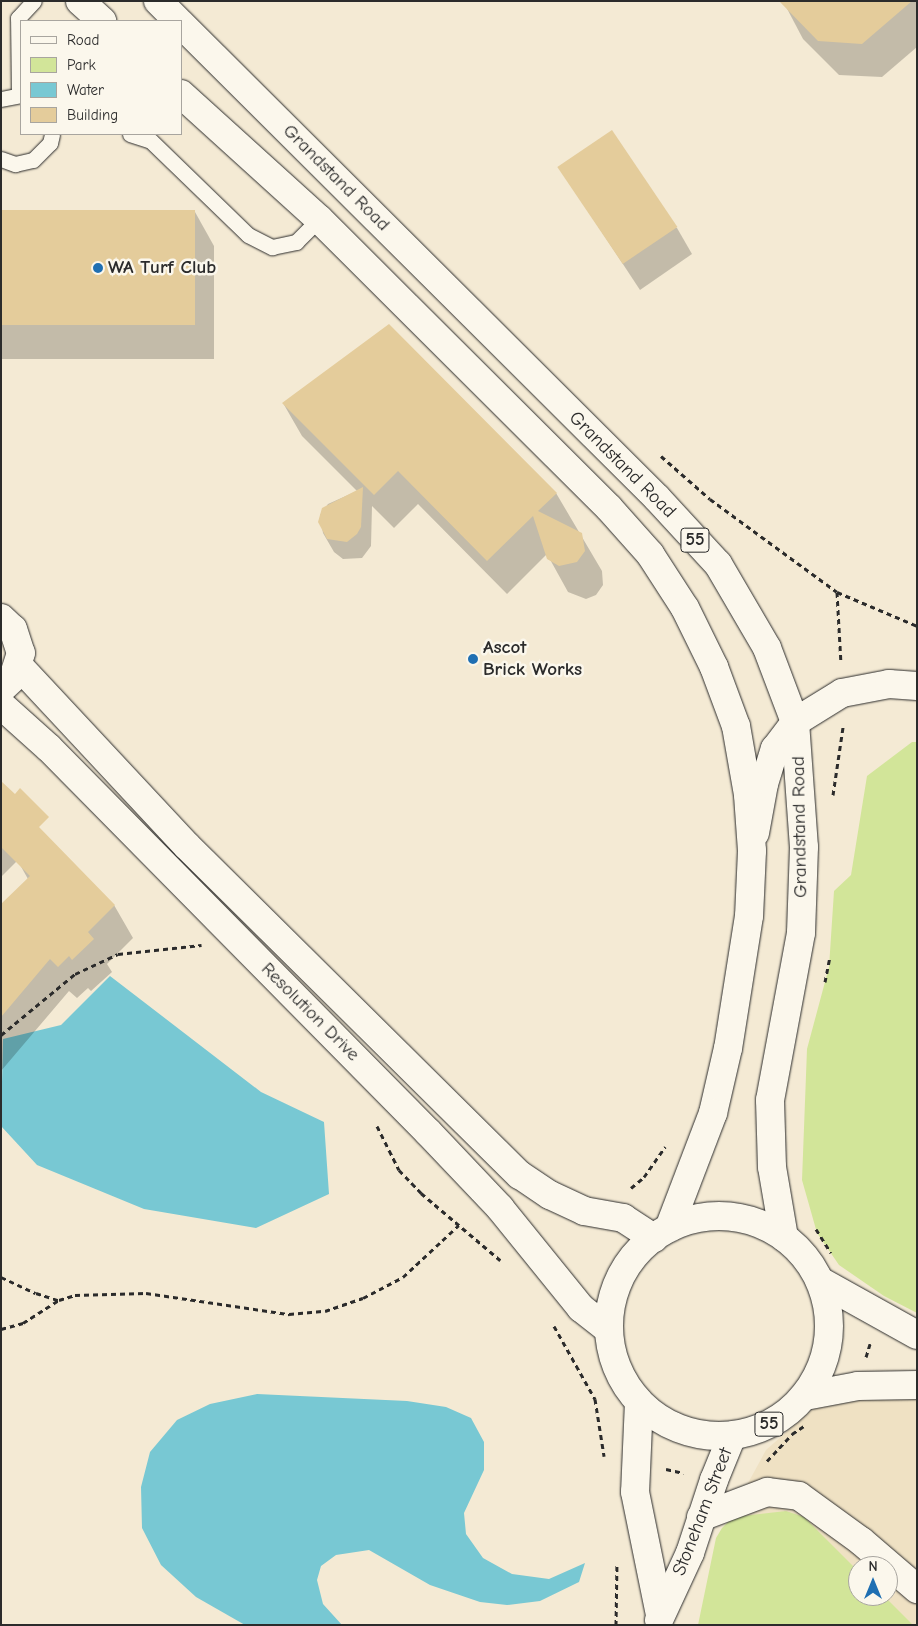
<!DOCTYPE html>
<html>
<head>
<meta charset="utf-8">
<style>
  body { margin:0 }
  #map { position:relative; width:918px; height:1626px; overflow:hidden; background:#f4ead4; font-family:"Comic Neue",sans-serif }
  div>[style] { position:absolute }
  .built>* { inset:0; background:#efe1c3 }
  .green>* { inset:0; background:#d2e599 }
  .water>* { inset:0; background:#78c8d3 }
  .shadow>* { inset:0; background:#0003 }
  .building>* { inset:0; background:#e4cc9b; transform-origin:0 0 }
  .path>* { height:3px; margin-top:-1.5px; transform-origin:0; background:repeating-linear-gradient(90deg,#2b2b2b 0 5px,transparent 0 9px) }
  .roads { filter:drop-shadow(0 0 1px #2b2b2b) drop-shadow(0 0 1px #2b2b2b) }
  .lane>* { height:15px; margin:-7.5px; padding:0 7.5px; transform-origin:7.5px; border-radius:7.5px; background:#fbf7ec }
  .street>* { height:28px; margin:-14px; padding:0 14px; transform-origin:14px; border-radius:14px; background:#fbf7ec }
  .secondary>* { height:28px; margin:-14px; padding:0 14px; transform-origin:14px; border-radius:14px; background:#fbf7ec }
  .primary>* { height:28px; margin:-14px; padding:0 14px; transform-origin:14px; border-radius:14px; background:#fbf7ec }
  .primary>.ring { margin:-14px; padding:0; box-sizing:content-box; background:none; border:28px solid #fbf7ec; border-radius:50% }
  .dots>* { width:14px; height:14px; translate:-50% -50%; box-sizing:border-box; border:2px solid #fbf7ec; border-radius:50% }
  span { translate:-50% -50%; white-space:nowrap; text-align:center; line-height:1.15; -webkit-text-stroke:5px #fbf7ec; paint-order:stroke }
  .shield-label span { padding:1px 4px; background:#fbf7ec; border:1px solid; border-radius:4px; -webkit-text-stroke-width:0 }
  .shield-label { font-size:18px; color:#2b2b2b; font-weight:700 }
  .street-label { font-size:19px; color:#2b2b2b }
  .poi-label { font-size:19px; color:#2b2b2b; font-weight:700 }
  .left { translate:0 -50%; text-align:left }
  .frame { position:absolute; inset:0; border:2px solid #2b2b2b; pointer-events:none }
  .legend { position:absolute; left:20px; top:20px; width:162px; height:115px; box-sizing:border-box; background:#fbf7ec; border:1px solid #a8a59f; margin:0; padding:6px 9px; list-style:none; font-size:15px; color:#2b2b2b }
  .legend li { display:flex; align-items:center; gap:10px; height:25px }
  .legend b { width:25px; border:1px solid #a8a59f }
  .north { position:absolute; left:848px; top:1556px; width:50px; height:50px; box-sizing:border-box; background:#fbf7ec; border:1px solid #a8a59f; border-radius:50%; rotate:0deg; font-size:14px; font-weight:700; line-height:20px; text-align:center; color:#2b2b2b }
  .north::after { content:''; display:block; margin:auto; width:18px; height:22px; background:#1f6fb2; clip-path:polygon(50% 0,100% 100%,50% 72%,0 100%) }
</style>
</head>
<body>
<div id="map">
  <div class="built">
    <i style="clip-path:polygon(evenodd,869px 1394px,917px 1394px,917px 1625px,706px 1625px,729px 1518px,766px 1450px,815px 1407px,869px 1394px,858px 1566px,888px 1566px,888px 1596px,858px 1596px,858px 1566px)"></i>
  </div>
  <div class="green">
    <i style="clip-path:polygon(912px 742px,917px 742px,917px 1313px,884px 1296px,839px 1265px,817px 1233px,802px 1180px,807px 1049px,829px 967px,834px 891px,851px 875px,867px 776px)"></i>
    <i style="clip-path:polygon(786px 1511px,804px 1517px,858px 1571px,858px 1596px,884px 1596px,913px 1625px,698px 1625px,716px 1538px,722px 1528px,729px 1521px,743px 1516px)"></i>
  </div>
  <div class="water">
    <i style="clip-path:polygon(110px 976px,261px 1092px,324px 1122px,329px 1194px,256px 1228px,144px 1209px,37px 1165px,1px 1126px,3px 1039px,61px 1025px)"></i>
    <i style="clip-path:polygon(257px 1394px,407px 1401px,446px 1407px,471px 1418px,484px 1442px,484px 1470px,464px 1513px,466px 1534px,483px 1558px,512px 1574px,549px 1579px,585px 1563px,579px 1582px,540px 1601px,507px 1605px,480px 1602px,430px 1585px,369px 1550px,336px 1555px,321px 1566px,317px 1580px,323px 1604px,342px 1625px,245px 1625px,196px 1597px,161px 1565px,142px 1528px,141px 1487px,150px 1452px,177px 1420px,210px 1404px)"></i>
  </div>
  <div class="shadow">
    <i style="clip-path:polygon(783px 1px,917px 1px,917px 47px,882px 77px,839px 75px,803px 39px)"></i>
    <i style="clip-path:polygon(559px 167px,677px 228px,692px 254px,640px 290px)"></i>
    <i style="clip-path:polygon(1px 212px,195px 212px,214px 246px,214px 359px,1px 359px)"></i>
    <i style="clip-path:polygon(283px 403px,556px 493px,602px 571px,603px 585px,596px 595px,586px 599px,568px 592px,547px 554px,507px 594px,418px 504px,394px 528px,372px 506px,371px 546px,362px 558px,343px 559px,334px 552px,323px 533px,320px 515px,328px 504px,357px 491px,302px 436px)"></i>
    <i style="clip-path:polygon(1px 783px,41px 836px,114px 905px,133px 938px,107px 964px,112px 972px,91px 991px,88px 988px,77px 998px,69px 991px,1px 1071px,1px 906px,28px 879px,19px 863px,24px 854px,1px 877px)"></i>
  </div>
  <div class="building">
    <i style="clip-path:polygon(779px 1px,912px 1px,862px 44px,818px 41px)"></i>
    <i style="left:612px;top:130px;width:117px;height:66px;rotate:56deg"></i>
    <i style="left:1px;top:210px;width:194px;height:115px"></i>
    <i style="clip-path:polygon(389px 324px,557px 493px,538px 511px,582px 533px,585px 551px,577px 562px,559px 566px,547px 559px,533px 516px,487px 561px,398px 471px,374px 495px,282px 403px)"></i>
    <i style="clip-path:polygon(363px 487px,361px 527px,357px 534px,347px 542px,327px 539px,318px 522px,322px 508px)"></i>
    <i style="clip-path:polygon(1px 781px,15px 794px,20px 788px,49px 817px,39px 827px,115px 905px,88px 932px,94px 939px,72px 960px,69px 956px,58px 967px,50px 959px,1px 1017px,1px 904px,30px 876px,1px 847px)"></i>
  </div>
  <div class="path">
    <i style="left:661px;top:456px;width:65px;rotate:41.3deg"></i>
    <i style="left:710px;top:499px;width:157px;rotate:36.2deg"></i>
    <i style="left:837px;top:592px;width:87px;rotate:23deg"></i>
    <i style="left:837px;top:592px;width:71px;rotate:86.8deg"></i>
    <i style="left:833px;top:795px;width:69px;rotate:-81.6deg"></i>
    <i style="left:825px;top:982px;width:26px;rotate:-79deg"></i>
    <i style="left:1px;top:1035px;width:96px;rotate:-39.5deg"></i>
    <i style="left:75px;top:974px;width:47px;rotate:-24.9deg"></i>
    <i style="left:118px;top:954px;width:84px;rotate:-6.1deg"></i>
    <i style="left:377px;top:1126px;width:49px;rotate:63.4deg"></i>
    <i style="left:399px;top:1170px;width:32px;rotate:46deg"></i>
    <i style="left:421px;top:1193px;width:104px;rotate:40.3deg"></i>
    <i style="left:631px;top:1188px;width:17px;rotate:-40deg"></i>
    <i style="left:644px;top:1177px;width:37px;rotate:-55deg"></i>
    <i style="left:816px;top:1229px;width:28px;rotate:58deg"></i>
    <i style="left:1px;top:1277px;width:38px;rotate:25deg"></i>
    <i style="left:36px;top:1293px;width:23px;rotate:18deg"></i>
    <i style="left:554px;top:1326px;width:84px;rotate:60.7deg"></i>
    <i style="left:595px;top:1399px;width:58px;rotate:81deg"></i>
    <i style="left:1px;top:1329px;width:23px;rotate:-15deg"></i>
    <i style="left:23px;top:1323px;width:43px;rotate:-32.6deg"></i>
    <i style="left:59px;top:1300px;width:17px;rotate:-17deg"></i>
    <i style="left:75px;top:1295px;width:71px;rotate:-1.6deg"></i>
    <i style="left:146px;top:1293px;width:145px;rotate:8.4deg"></i>
    <i style="left:289px;top:1314px;width:36px;rotate:-5deg"></i>
    <i style="left:325px;top:1311px;width:40px;rotate:-18.9deg"></i>
    <i style="left:363px;top:1298px;width:45px;rotate:-27.7deg"></i>
    <i style="left:403px;top:1277px;width:76px;rotate:-42.9deg"></i>
    <i style="left:866px;top:1357px;width:14px;rotate:-73deg"></i>
    <i style="left:767px;top:1461px;width:37px;rotate:-47deg"></i>
    <i style="left:792px;top:1434px;width:14px;rotate:-34deg"></i>
    <i style="left:666px;top:1469px;width:18px;rotate:13deg"></i>
    <i style="left:616px;top:1625px;width:61px;rotate:-89.1deg"></i>
  </div>
  <div class="roads">
    <div class="lane">
      <i style="left:19px;top:95px;width:77px;rotate:-90.7deg"></i>
      <i style="left:18px;top:18px;width:23px;rotate:-47deg"></i>
      <i style="left:1px;top:99px;width:20px;rotate:-11deg"></i>
      <i style="left:130px;top:134px;width:22px;rotate:18deg"></i>
      <i style="left:151px;top:141px;width:135px;rotate:44.1deg"></i>
      <i style="left:248px;top:235px;width:27px;rotate:27deg"></i>
      <i style="left:272px;top:247px;width:25px;rotate:-12deg"></i>
      <i style="left:296px;top:242px;width:33px;rotate:-45deg"></i>
      <i style="left:1px;top:159px;width:15px;rotate:20deg"></i>
      <i style="left:15px;top:164px;width:18px;rotate:-13deg"></i>
      <i style="left:33px;top:160px;width:24px;rotate:-45deg"></i>
      <i style="left:50px;top:143px;width:9px;rotate:-77deg"></i>
    </div>
    <div class="street">
      <i style="left:755px;top:833px;width:50px;rotate:-79.6deg"></i>
      <i style="left:764px;top:784px;width:37px;rotate:-73deg"></i>
      <i style="left:775px;top:749px;width:34px;rotate:-53deg"></i>
      <i style="left:795px;top:722px;width:55px;rotate:-31.7deg"></i>
      <i style="left:842px;top:693px;width:48px;rotate:-10.8deg"></i>
      <i style="left:889px;top:684px;width:28px;rotate:4deg"></i>
      <i style="left:701px;top:1517px;width:71px;rotate:-20.7deg"></i>
      <i style="left:767px;top:1492px;width:32px;rotate:7deg"></i>
      <i style="left:799px;top:1496px;width:77px;rotate:36deg"></i>
      <i style="left:861px;top:1541px;width:74px;rotate:40.6deg"></i>
    </div>
    <div class="secondary">
      <i style="left:1px;top:618px;width:16px;rotate:43deg"></i>
      <i style="left:13px;top:629px;width:25px;rotate:72deg"></i>
      <i style="left:21px;top:653px;width:26px;rotate:108deg"></i>
      <i style="left:13px;top:678px;width:16px;rotate:137deg"></i>
      <i style="left:19px;top:666px;width:246px;rotate:47deg"></i>
      <i style="left:187px;top:846px;width:468px;rotate:44.7deg"></i>
      <i style="left:520px;top:1175px;width:36px;rotate:34deg"></i>
      <i style="left:550px;top:1195px;width:38px;rotate:25deg"></i>
      <i style="left:584px;top:1211px;width:40px;rotate:10deg"></i>
      <i style="left:623px;top:1218px;width:37px;rotate:33deg"></i>
      <i style="left:1px;top:705px;width:64px;rotate:41.9deg"></i>
      <i style="left:49px;top:748px;width:540px;rotate:45.38deg"></i>
      <i style="left:428px;top:1132px;width:105px;rotate:46.5deg"></i>
      <i style="left:500px;top:1208px;width:129px;rotate:51deg"></i>
      <i style="left:581px;top:1308px;width:34px;rotate:38deg"></i>
    </div>
    <div class="primary">
      <i style="left:80px;top:1px;width:30px;rotate:42deg"></i>
      <i style="left:158px;top:1px;width:28px;rotate:45deg"></i>
      <i style="left:181px;top:24px;width:672px;rotate:44.88deg"></i>
      <i style="left:657px;top:498px;width:90px;rotate:47.3deg"></i>
      <i style="left:718px;top:564px;width:97px;rotate:59.7deg"></i>
      <i style="left:767px;top:648px;width:79px;rotate:69.3deg"></i>
      <i style="left:795px;top:722px;width:125px;rotate:85.9deg"></i>
      <i style="left:804px;top:847px;width:86px;rotate:92deg"></i>
      <i style="left:801px;top:933px;width:170px;rotate:100.5deg"></i>
      <i style="left:770px;top:1100px;width:67px;rotate:88.3deg"></i>
      <i style="left:772px;top:1167px;width:71px;rotate:80.3deg"></i>
      <i style="left:181px;top:94px;width:186px;rotate:42.2deg"></i>
      <i style="left:319px;top:219px;width:409px;rotate:44.9deg"></i>
      <i style="left:609px;top:508px;width:62px;rotate:48.3deg"></i>
      <i style="left:650px;top:554px;width:64px;rotate:57.1deg"></i>
      <i style="left:685px;top:608px;width:66px;rotate:63.8deg"></i>
      <i style="left:714px;top:667px;width:63px;rotate:69.6deg"></i>
      <i style="left:736px;top:726px;width:70px;rotate:80.1deg"></i>
      <i style="left:748px;top:795px;width:56px;rotate:85.9deg"></i>
      <i style="left:752px;top:851px;width:65px;rotate:92.6deg"></i>
      <i style="left:749px;top:916px;width:134px;rotate:99deg"></i>
      <i style="left:728px;top:1048px;width:67px;rotate:103deg"></i>
      <i style="left:713px;top:1113px;width:123px;rotate:110.9deg"></i>
      <i class="ring" style="left:609px;top:1216px;width:192px;height:192px"></i>
      <i style="left:820px;top:1281px;width:111px;rotate:29.1deg"></i>
      <i style="left:805px;top:1396px;width:54px;rotate:-10.7deg"></i>
      <i style="left:858px;top:1386px;width:59px;rotate:-1deg"></i>
      <i style="left:639px;top:1402px;width:90px;rotate:92.5deg"></i>
      <i style="left:635px;top:1492px;width:126px;rotate:78.5deg"></i>
      <i style="left:659px;top:1620px;width:74px;rotate:-65.2deg"></i>
      <i style="left:690px;top:1553px;width:77px;rotate:-71.8deg"></i>
      <i style="left:714px;top:1480px;width:48px;rotate:-67.8deg"></i>
    </div>
  </div>
  <div class="dots">
    <i style="left:98px;top:268px;background:#1f6fb2"></i>
    <i style="left:473px;top:659px;background:#1f6fb2"></i>
  </div>
  <div class="shield-label">
    <span style="left:695px;top:540px">55</span>
    <span style="left:769px;top:1424px">55</span>
  </div>
  <div class="street-label">
    <span style="left:336px;top:178px;rotate:45deg">Grandstand Road</span>
    <span style="left:622px;top:465px;rotate:45deg">Grandstand Road</span>
    <span style="left:800px;top:827px;rotate:-91deg">Grandstand Road</span>
    <span style="left:310px;top:1012px;rotate:45deg">Resolution Drive</span>
    <span style="left:703px;top:1512px;rotate:-69deg">Stoneham Street</span>
  </div>
  <div class="poi-label">
    <span class="left" style="left:108px;top:268px">WA Turf Club</span>
    <span class="left" style="left:483px;top:659px">Ascot<br>Brick Works</span>
  </div>
  <div class="frame"></div>
  <ul class="legend">
  <li><b style="height:6px;background:#fbf7ec"></b>Road</li>
  <li><b style="height:14px;background:#d2e599"></b>Park</li>
  <li><b style="height:14px;background:#78c8d3"></b>Water</li>
  <li><b style="height:14px;background:#e4cc9b"></b>Building</li>
  </ul>
  <div class="north">N</div>
</div>
</body>
</html>
